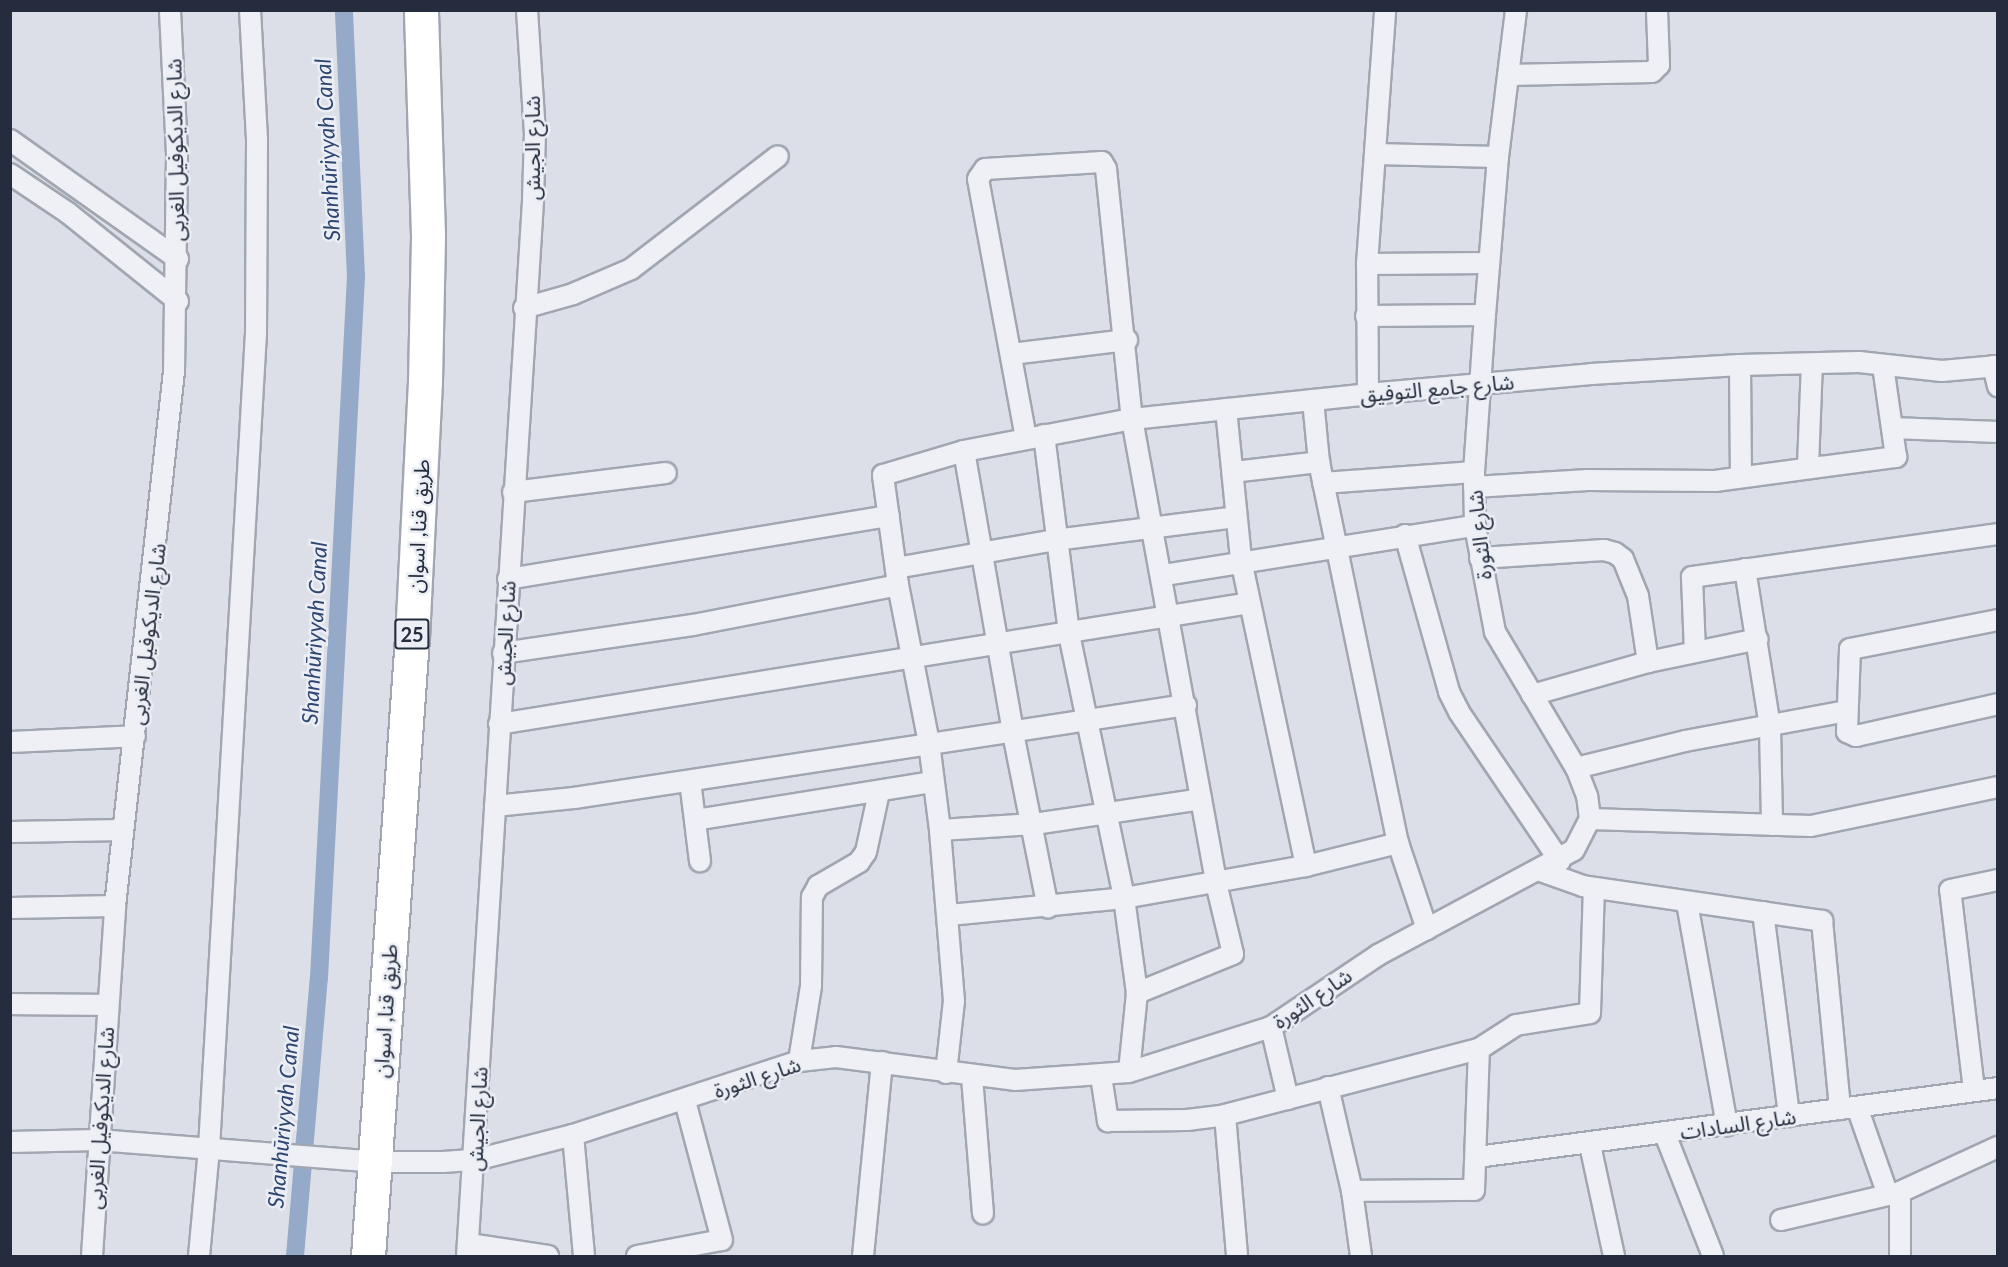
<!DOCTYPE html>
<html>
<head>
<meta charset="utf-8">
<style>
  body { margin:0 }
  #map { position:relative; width:2008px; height:1267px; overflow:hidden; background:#dcdfe7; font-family:Lato,"Noto Sans Arabic",sans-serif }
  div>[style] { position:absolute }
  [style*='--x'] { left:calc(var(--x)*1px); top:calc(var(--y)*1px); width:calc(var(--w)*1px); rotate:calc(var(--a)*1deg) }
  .canal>* { height:18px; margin:-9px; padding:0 9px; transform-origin:9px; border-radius:9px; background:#95a9c8 }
  .roads { filter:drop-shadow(2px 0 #a1a6b1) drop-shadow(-2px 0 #a1a6b1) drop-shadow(0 2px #a1a6b1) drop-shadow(0 -2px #a1a6b1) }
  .minor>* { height:20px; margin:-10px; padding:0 10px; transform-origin:10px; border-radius:10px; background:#eff0f5 }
  .trunk>* { height:33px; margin:-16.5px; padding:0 16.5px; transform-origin:16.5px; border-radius:16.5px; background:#fff }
  span { translate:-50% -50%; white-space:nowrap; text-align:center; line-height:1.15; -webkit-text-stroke:5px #ebeef4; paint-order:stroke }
  .shield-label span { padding:2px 4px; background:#ebeef4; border:2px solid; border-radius:4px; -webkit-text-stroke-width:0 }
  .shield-label { font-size:20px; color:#252c3d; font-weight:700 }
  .street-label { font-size:21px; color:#252c3d }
  .water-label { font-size:22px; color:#2f4672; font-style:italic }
  .frame { position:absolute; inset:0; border:12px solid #252c3d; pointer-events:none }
</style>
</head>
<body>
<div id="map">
  <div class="canal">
    <i style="--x:295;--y:1256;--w:279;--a:-85.1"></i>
    <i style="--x:319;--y:978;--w:702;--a:-86.98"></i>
    <i style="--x:356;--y:277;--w:267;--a:-92.6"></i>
  </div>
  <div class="roads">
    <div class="minor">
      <i style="--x:1508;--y:75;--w:144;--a:-1.2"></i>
      <i style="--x:1652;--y:72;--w:10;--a:-45"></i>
      <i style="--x:1659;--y:65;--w:55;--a:-92.1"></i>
      <i style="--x:10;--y:140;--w:206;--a:35.3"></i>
      <i style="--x:1375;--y:154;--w:123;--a:1.4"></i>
      <i style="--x:10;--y:174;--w:70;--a:33.9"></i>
      <i style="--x:68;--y:213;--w:141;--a:38.7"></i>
      <i style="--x:1367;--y:264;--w:122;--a:-0.5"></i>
      <i style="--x:524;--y:308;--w:51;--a:-15.9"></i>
      <i style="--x:573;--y:294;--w:63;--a:-23.3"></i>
      <i style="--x:631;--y:269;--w:185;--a:-37.5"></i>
      <i style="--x:1366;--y:316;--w:119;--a:-0.5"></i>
      <i style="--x:1011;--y:354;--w:117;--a:-6.9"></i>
      <i style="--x:1740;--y:365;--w:112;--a:89.5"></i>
      <i style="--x:1993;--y:366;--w:21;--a:76"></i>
      <i style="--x:1368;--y:394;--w:130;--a:-90.4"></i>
      <i style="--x:1367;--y:264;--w:255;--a:-85.9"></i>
      <i style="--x:1313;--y:400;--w:62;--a:84.5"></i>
      <i style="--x:1226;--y:409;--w:152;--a:84.3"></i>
      <i style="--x:1241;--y:560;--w:313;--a:78"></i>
      <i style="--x:1892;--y:428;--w:106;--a:2.2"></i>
      <i style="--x:1044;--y:435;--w:201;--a:82.8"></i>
      <i style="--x:1069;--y:634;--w:270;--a:78.2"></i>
      <i style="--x:1124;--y:898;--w:96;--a:82.2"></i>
      <i style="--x:1137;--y:993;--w:79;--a:95.8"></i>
      <i style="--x:1026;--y:438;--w:263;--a:-100.5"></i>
      <i style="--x:978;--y:179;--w:12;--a:-55"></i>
      <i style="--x:985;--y:169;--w:117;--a:-3.4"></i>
      <i style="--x:1102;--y:162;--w:8;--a:60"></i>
      <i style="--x:1106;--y:169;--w:251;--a:84.1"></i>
      <i style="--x:1132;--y:419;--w:472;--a:79.7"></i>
      <i style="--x:1216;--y:883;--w:73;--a:76.5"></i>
      <i style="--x:1233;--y:954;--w:104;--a:157.9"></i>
      <i style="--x:964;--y:451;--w:286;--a:80.1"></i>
      <i style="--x:1013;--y:733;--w:178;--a:78.7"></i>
      <i style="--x:1808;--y:466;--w:102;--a:-87.8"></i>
      <i style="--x:1233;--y:472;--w:87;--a:-6.6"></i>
      <i style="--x:1319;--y:462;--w:389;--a:78.3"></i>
      <i style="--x:1398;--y:843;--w:91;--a:71.4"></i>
      <i style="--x:1323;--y:483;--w:151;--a:-4.2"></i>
      <i style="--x:1474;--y:487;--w:114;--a:-3.5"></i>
      <i style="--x:1588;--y:480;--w:127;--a:0.5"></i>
      <i style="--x:1715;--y:481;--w:183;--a:-7.6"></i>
      <i style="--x:1896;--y:457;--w:92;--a:-98.1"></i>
      <i style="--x:513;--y:492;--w:154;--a:-7.1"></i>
      <i style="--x:1405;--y:535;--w:163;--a:74.3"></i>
      <i style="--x:1449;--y:692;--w:22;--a:63"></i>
      <i style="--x:1459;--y:712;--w:180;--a:55.9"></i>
      <i style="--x:1480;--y:558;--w:124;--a:-3.7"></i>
      <i style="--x:1604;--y:550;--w:11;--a:15"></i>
      <i style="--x:1615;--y:553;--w:10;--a:37"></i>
      <i style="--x:1623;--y:559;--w:40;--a:68"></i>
      <i style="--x:1638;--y:596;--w:67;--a:81.4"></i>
      <i style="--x:896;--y:568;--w:161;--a:-10"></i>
      <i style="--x:1055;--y:540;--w:182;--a:-7.2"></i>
      <i style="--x:1745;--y:569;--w:160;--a:81"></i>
      <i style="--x:1770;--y:727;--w:98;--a:88.8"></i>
      <i style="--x:1164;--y:575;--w:315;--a:-9"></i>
      <i style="--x:508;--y:579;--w:386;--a:-9.4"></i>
      <i style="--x:1998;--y:620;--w:151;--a:168.9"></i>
      <i style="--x:1850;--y:649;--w:83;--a:92.1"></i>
      <i style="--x:1847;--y:732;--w:10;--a:24"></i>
      <i style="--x:1856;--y:736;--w:146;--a:-12.7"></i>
      <i style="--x:1695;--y:652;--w:75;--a:-92.3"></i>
      <i style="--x:1692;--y:577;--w:309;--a:-8"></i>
      <i style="--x:503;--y:653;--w:192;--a:-8.4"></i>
      <i style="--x:693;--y:625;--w:209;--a:-11"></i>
      <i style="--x:1532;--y:695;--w:121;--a:-15.9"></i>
      <i style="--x:1648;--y:662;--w:112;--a:-11.8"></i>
      <i style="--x:499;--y:724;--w:760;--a:-9.16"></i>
      <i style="--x:10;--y:742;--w:125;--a:-2.7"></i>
      <i style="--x:1576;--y:768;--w:112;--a:-13.9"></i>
      <i style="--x:1685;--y:741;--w:165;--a:-10.5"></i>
      <i style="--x:690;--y:781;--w:81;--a:82.9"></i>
      <i style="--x:495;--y:806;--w:79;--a:-5.8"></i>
      <i style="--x:574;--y:798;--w:619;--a:-8.64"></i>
      <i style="--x:1590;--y:819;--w:221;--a:1.8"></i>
      <i style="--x:1811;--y:826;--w:191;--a:-11.8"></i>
      <i style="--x:695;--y:820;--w:241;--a:-9.1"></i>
      <i style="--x:940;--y:830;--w:94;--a:-3.7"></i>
      <i style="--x:1034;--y:824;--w:169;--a:-8.5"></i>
      <i style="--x:10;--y:832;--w:113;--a:-1"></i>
      <i style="--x:1541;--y:871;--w:45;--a:19.7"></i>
      <i style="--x:1583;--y:886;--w:242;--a:8.3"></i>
      <i style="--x:1822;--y:921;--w:189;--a:84.5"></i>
      <i style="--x:1687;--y:903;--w:226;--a:79.8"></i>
      <i style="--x:10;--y:908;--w:105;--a:-1.1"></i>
      <i style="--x:1763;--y:912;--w:206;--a:82.7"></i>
      <i style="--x:949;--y:915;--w:176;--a:-5.5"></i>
      <i style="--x:1124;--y:898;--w:185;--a:-10"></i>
      <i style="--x:1306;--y:866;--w:95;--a:-14"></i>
      <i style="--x:10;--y:1004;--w:97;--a:0.6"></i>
      <i style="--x:1271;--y:1027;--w:74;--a:76.7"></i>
      <i style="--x:799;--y:1061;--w:76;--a:-80.9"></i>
      <i style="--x:811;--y:986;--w:89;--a:-89.4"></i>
      <i style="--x:812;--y:897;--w:13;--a:-61"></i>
      <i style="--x:818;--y:886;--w:48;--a:-30.3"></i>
      <i style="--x:859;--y:862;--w:12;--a:-55"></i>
      <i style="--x:866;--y:852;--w:61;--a:-77.8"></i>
      <i style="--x:946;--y:1073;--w:72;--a:-83.7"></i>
      <i style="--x:954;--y:1001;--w:172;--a:-94.7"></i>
      <i style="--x:940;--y:830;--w:88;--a:-97.2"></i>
      <i style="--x:929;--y:743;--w:161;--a:-101.1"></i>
      <i style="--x:898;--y:585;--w:111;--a:-97.8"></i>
      <i style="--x:883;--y:475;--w:84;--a:-16.5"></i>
      <i style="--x:964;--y:451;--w:171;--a:-10.8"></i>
      <i style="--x:1132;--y:419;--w:237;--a:-6"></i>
      <i style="--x:1368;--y:394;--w:224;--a:-5.1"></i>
      <i style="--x:1591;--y:374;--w:149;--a:-3.5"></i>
      <i style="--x:1740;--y:365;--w:119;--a:-1.4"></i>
      <i style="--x:1859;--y:362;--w:83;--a:6.2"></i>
      <i style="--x:1942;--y:371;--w:56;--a:-5.1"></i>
      <i style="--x:1101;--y:1076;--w:46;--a:81.2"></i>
      <i style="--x:1108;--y:1121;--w:79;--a:-0.7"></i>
      <i style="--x:1187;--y:1120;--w:38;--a:-7"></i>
      <i style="--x:1225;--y:1115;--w:262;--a:-14.6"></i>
      <i style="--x:1479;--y:1049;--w:44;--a:-33"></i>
      <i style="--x:1516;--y:1025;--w:75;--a:-9.2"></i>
      <i style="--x:1590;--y:1013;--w:125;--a:-88.2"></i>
      <i style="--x:972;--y:1077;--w:137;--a:85.4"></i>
      <i style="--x:1328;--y:1087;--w:107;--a:77"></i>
      <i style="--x:1352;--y:1191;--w:66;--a:82.1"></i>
      <i style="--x:1974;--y:1090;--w:201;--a:-96.8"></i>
      <i style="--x:1950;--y:890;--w:49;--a:-11.8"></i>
      <i style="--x:1857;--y:1107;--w:93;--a:70.6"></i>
      <i style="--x:1225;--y:1115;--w:142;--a:85.1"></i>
      <i style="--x:1665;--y:1134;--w:131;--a:68.5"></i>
      <i style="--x:573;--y:1135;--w:121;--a:84.8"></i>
      <i style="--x:10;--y:1142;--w:88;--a:-1.3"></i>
      <i style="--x:98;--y:1140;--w:278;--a:4.5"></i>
      <i style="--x:375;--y:1162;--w:68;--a:0"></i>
      <i style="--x:443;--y:1162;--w:32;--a:-4"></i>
      <i style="--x:475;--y:1160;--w:101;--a:-14.3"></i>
      <i style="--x:573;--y:1135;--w:238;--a:-18.1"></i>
      <i style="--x:799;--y:1061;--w:37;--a:-6"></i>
      <i style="--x:836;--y:1057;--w:180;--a:7.3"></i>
      <i style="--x:1015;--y:1080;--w:114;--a:-4"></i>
      <i style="--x:1129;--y:1072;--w:149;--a:-17.6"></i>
      <i style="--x:1271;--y:1027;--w:129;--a:-33.9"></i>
      <i style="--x:1378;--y:955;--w:222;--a:-28.2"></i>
      <i style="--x:1574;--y:850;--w:35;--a:-63"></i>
      <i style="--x:1590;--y:819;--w:23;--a:-97"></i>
      <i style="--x:1587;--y:796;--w:30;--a:-111"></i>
      <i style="--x:1576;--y:768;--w:158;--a:-120.8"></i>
      <i style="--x:1495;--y:632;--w:108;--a:-100.7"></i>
      <i style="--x:1475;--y:526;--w:54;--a:-91.1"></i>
      <i style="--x:1474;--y:472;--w:157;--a:-86"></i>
      <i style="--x:1485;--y:315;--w:159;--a:-85.3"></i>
      <i style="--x:1498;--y:157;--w:148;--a:-83"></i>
      <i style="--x:1590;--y:1145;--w:114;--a:77.8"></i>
      <i style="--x:1477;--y:1157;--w:526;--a:-7.54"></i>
      <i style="--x:1352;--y:1191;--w:122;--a:-0.5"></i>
      <i style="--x:1474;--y:1190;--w:141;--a:-88"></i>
      <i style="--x:1900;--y:1192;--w:64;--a:90"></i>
      <i style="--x:1781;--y:1220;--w:122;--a:-13.2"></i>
      <i style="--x:1900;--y:1192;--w:108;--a:-24.7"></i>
      <i style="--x:469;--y:1244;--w:80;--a:8.6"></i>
      <i style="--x:92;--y:1256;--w:351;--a:-86.2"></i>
      <i style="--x:115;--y:906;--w:538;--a:-83.71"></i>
      <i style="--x:174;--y:371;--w:217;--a:-89.2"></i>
      <i style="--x:177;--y:154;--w:144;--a:-92.8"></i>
      <i style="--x:199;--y:1256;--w:108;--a:-84.7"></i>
      <i style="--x:209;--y:1148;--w:815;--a:-86.7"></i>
      <i style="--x:256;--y:334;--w:195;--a:-89.7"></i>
      <i style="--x:257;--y:139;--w:129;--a:-93.1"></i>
      <i style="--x:467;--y:1256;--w:1058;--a:-86.42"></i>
      <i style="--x:533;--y:200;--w:66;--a:-88.3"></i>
      <i style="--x:535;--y:134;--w:124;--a:-93.7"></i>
      <i style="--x:637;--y:1256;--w:86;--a:-10.7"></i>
      <i style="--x:722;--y:1240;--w:144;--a:-104.9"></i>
      <i style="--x:863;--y:1256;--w:195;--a:-84.4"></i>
    </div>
    <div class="trunk">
      <i style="--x:368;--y:1256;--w:620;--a:-85.93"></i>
      <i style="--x:412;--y:638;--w:257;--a:-87.1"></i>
      <i style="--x:425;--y:381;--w:146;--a:-88.8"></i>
      <i style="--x:428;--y:235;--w:225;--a:-91.8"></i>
    </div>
  </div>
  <div class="shield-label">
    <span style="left:412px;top:634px">25</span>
  </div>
  <div class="street-label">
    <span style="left:532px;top:148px;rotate:-90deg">شارع الجيش</span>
    <span style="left:175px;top:150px;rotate:-91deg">شارع الديكوفيل الغربى</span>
    <span style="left:1437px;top:388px;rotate:-5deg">شارع جامع التوفيق</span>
    <span style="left:418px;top:526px;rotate:-87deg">طريق قنا, اسوان</span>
    <span style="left:1479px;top:535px;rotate:-96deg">شارع الثورة</span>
    <span style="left:505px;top:633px;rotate:-87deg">شارع الجيش</span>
    <span style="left:147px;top:634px;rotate:-83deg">شارع الديكوفيل الغربى</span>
    <span style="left:1312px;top:998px;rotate:-34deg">شارع الثورة</span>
    <span style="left:385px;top:1011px;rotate:-86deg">طريق قنا, اسوان</span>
    <span style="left:757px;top:1077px;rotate:-18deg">شارع الثورة</span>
    <span style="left:100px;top:1118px;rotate:-86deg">شارع الديكوفيل الغربى</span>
    <span style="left:477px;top:1119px;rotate:-87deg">شارع الجيش</span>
    <span style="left:1738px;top:1124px;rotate:-8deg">شارع السادات</span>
  </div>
  <div class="water-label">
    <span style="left:327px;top:150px;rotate:-93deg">Shanhūriyyah Canal</span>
    <span style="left:314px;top:633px;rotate:-87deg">Shanhūriyyah Canal</span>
    <span style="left:283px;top:1117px;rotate:-85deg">Shanhūriyyah Canal</span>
  </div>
  <div class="frame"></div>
</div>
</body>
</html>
